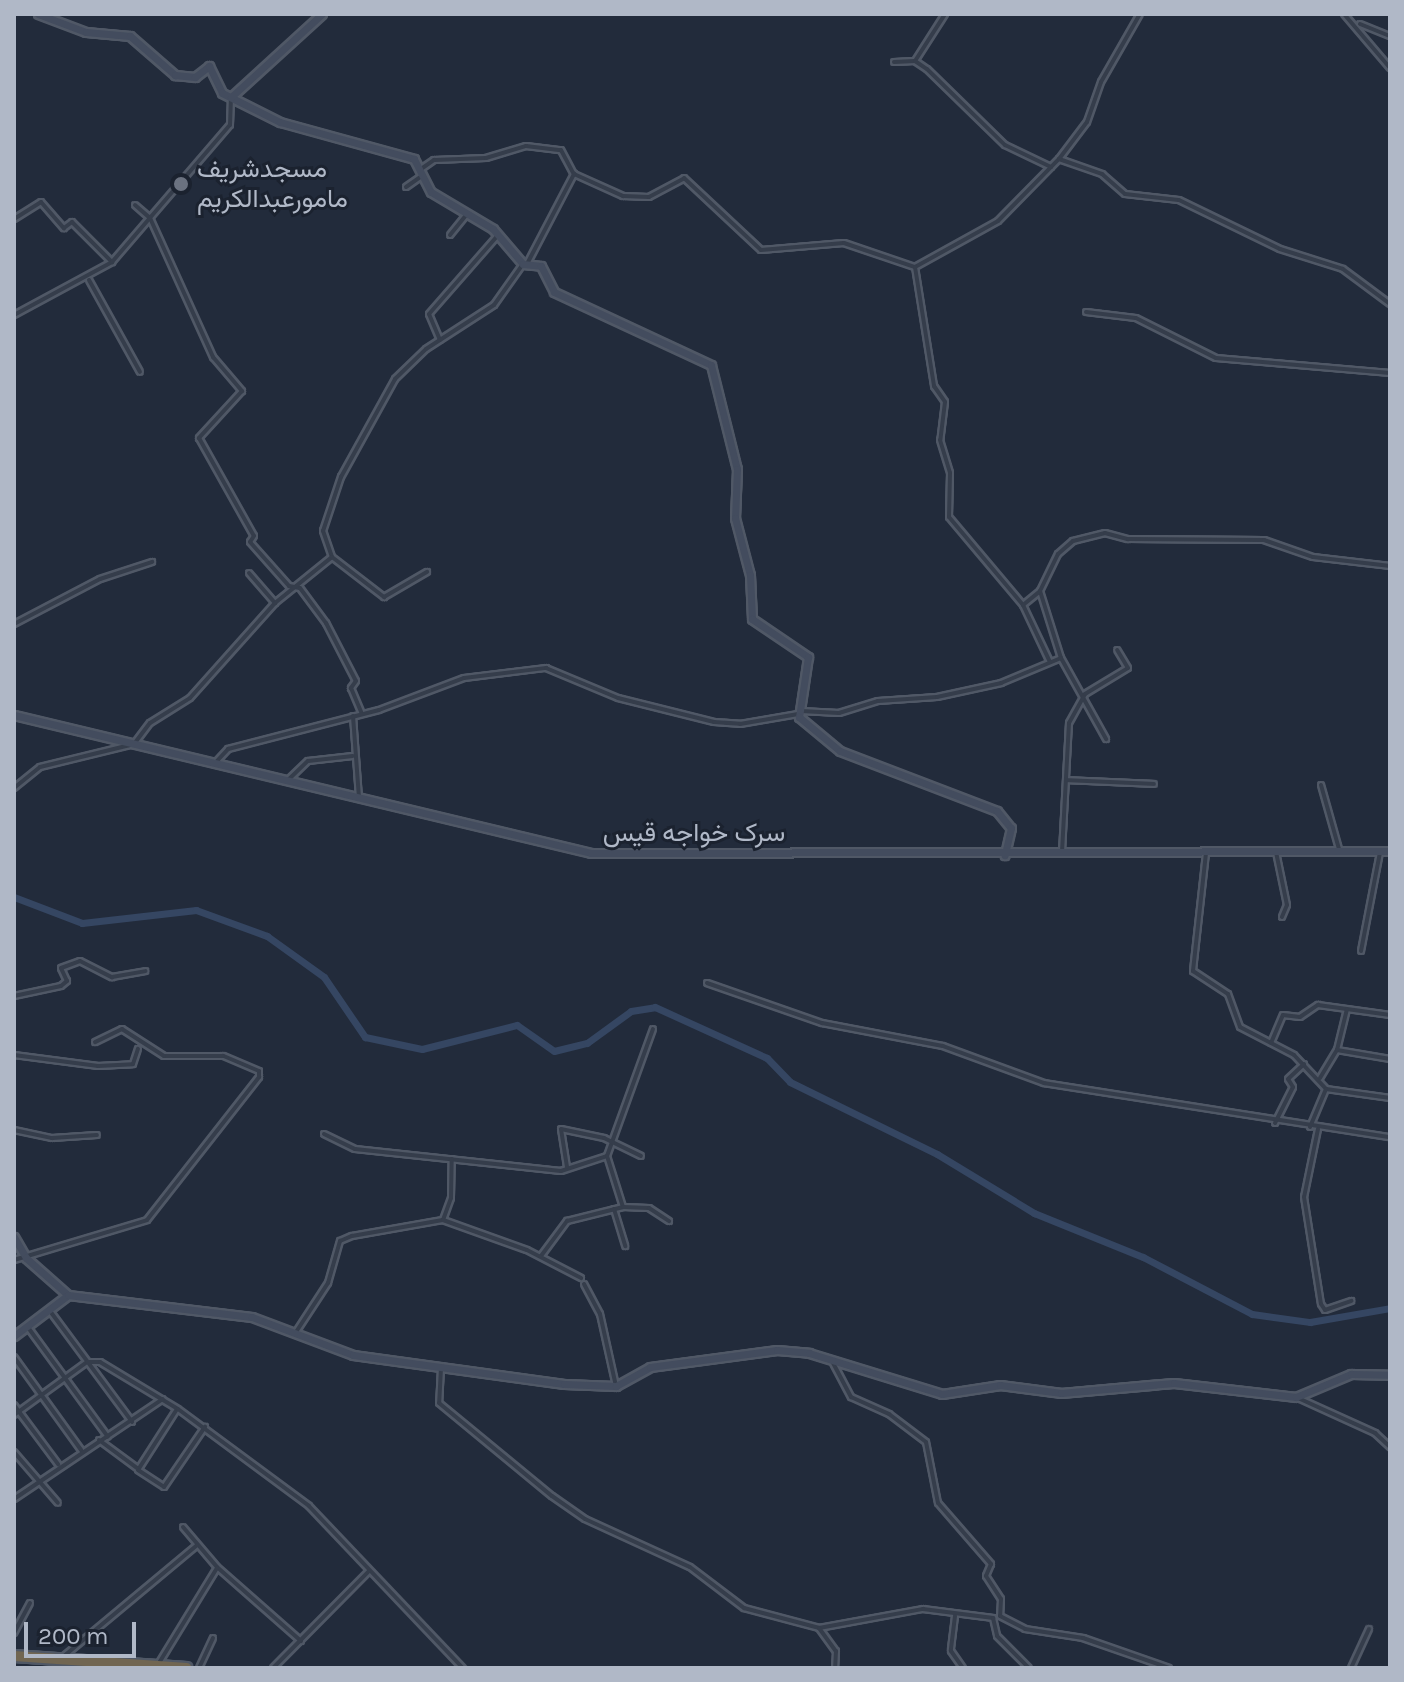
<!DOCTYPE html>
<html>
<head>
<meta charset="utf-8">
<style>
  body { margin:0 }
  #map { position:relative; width:1404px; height:1682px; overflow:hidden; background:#222b3b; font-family:Karla,Vazirmatn,sans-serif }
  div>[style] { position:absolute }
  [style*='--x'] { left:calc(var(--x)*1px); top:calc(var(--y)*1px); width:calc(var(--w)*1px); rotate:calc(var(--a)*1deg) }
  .river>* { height:7px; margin:-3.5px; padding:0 3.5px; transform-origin:3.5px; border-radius:3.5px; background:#354662 }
  .roads { filter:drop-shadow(2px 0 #505866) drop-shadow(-2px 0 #505866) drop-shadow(0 2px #505866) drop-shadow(0 -2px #505866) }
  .street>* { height:4px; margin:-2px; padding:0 2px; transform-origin:2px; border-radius:2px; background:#353d4b }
  .secondary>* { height:7px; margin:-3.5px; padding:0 3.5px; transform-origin:3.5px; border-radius:3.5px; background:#434c5e }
  .highway>* { height:10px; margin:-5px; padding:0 5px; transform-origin:5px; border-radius:5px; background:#716652 }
  .dots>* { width:22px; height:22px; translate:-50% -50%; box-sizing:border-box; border:4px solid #1b222f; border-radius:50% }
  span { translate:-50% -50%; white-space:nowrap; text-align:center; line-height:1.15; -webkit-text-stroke:6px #1b222f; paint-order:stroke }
  .poi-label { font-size:26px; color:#b0b8c7 }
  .left { translate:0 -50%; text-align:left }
  .street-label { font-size:26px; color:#b0b8c7 }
  .frame { position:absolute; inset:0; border:16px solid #b0b8c7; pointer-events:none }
  .scale { position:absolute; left:24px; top:1622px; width:112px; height:36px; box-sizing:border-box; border:4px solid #b0b8c7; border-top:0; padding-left:10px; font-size:24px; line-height:28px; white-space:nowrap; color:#b0b8c7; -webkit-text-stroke:6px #1b222f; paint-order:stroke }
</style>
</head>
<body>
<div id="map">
  <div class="river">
    <i style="--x:14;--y:897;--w:73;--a:20.9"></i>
    <i style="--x:82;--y:923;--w:115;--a:-6.5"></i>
    <i style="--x:196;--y:910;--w:76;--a:20.1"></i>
    <i style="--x:267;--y:936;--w:70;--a:35.7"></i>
    <i style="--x:324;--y:977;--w:73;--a:55.7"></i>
    <i style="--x:365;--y:1037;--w:58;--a:11.9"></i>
    <i style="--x:422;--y:1049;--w:98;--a:-14.2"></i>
    <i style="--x:517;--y:1025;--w:45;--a:35.1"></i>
    <i style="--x:554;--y:1051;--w:34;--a:-14"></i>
    <i style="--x:587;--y:1043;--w:54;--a:-36"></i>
    <i style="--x:631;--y:1011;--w:24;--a:-9"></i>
    <i style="--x:655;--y:1007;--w:123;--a:24.5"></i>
    <i style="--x:767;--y:1058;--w:33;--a:46"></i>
    <i style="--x:790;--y:1082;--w:164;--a:26.1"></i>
    <i style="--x:937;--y:1154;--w:114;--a:31.3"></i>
    <i style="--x:1034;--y:1213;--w:118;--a:22"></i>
    <i style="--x:1143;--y:1257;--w:123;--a:27.6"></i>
    <i style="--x:1252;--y:1314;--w:59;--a:7.9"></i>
    <i style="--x:1310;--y:1322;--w:81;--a:-9.9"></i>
  </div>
  <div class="roads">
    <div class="street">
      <i style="--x:1344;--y:14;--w:71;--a:49.6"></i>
      <i style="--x:1360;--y:24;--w:32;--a:22"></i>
      <i style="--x:915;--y:61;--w:56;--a:-57.4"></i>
      <i style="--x:894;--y:62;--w:21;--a:-3"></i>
      <i style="--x:915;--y:61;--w:14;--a:34"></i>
      <i style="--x:927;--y:69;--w:109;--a:44.3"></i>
      <i style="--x:1005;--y:145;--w:51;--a:25.6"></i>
      <i style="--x:1059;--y:159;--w:46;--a:19.2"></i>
      <i style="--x:1102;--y:174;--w:30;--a:41"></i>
      <i style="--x:1125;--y:194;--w:54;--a:6.3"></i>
      <i style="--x:1179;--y:200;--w:112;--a:25.9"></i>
      <i style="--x:1280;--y:249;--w:66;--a:17.6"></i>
      <i style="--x:1343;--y:269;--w:59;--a:36.7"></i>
      <i style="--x:421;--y:169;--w:16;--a:-35"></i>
      <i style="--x:434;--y:160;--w:52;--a:-2.2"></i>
      <i style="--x:486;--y:158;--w:42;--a:-16.7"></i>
      <i style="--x:526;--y:146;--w:35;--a:7"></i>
      <i style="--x:561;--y:150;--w:27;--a:62"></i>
      <i style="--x:574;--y:174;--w:54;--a:24.2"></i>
      <i style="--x:623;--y:196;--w:26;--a:2"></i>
      <i style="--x:649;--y:197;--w:40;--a:-28"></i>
      <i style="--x:684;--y:178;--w:105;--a:43.1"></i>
      <i style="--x:761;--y:250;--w:83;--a:-4.8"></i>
      <i style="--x:844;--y:243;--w:75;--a:18.7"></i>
      <i style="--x:915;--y:267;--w:95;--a:-29"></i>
      <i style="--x:998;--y:221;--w:87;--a:-45.5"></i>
      <i style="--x:1059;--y:159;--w:46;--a:-52.9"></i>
      <i style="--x:1087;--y:122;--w:42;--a:-70.7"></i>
      <i style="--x:1101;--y:82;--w:78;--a:-60.2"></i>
      <i style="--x:406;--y:187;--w:19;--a:-35"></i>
      <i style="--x:135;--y:205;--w:20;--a:41"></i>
      <i style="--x:150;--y:218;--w:153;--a:65.6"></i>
      <i style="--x:213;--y:357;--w:45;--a:49.5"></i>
      <i style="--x:242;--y:391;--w:64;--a:132.5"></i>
      <i style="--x:199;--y:438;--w:112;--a:60.7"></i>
      <i style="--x:254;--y:536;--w:7;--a:124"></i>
      <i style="--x:250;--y:542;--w:59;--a:48.4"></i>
      <i style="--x:289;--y:586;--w:11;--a:10"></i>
      <i style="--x:300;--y:588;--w:44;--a:53.4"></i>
      <i style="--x:326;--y:623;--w:65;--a:62.7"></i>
      <i style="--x:356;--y:681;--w:9;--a:126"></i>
      <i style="--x:351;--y:688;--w:26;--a:67"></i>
      <i style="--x:14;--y:219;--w:32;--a:-32"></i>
      <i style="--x:41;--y:202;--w:35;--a:49"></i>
      <i style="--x:64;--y:228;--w:10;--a:-37"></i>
      <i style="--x:72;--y:222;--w:57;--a:45"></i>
      <i style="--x:450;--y:235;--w:27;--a:-51"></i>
      <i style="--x:527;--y:264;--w:102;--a:-62.4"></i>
      <i style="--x:915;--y:267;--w:121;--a:80.9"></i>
      <i style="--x:934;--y:386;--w:19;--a:55"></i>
      <i style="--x:945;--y:402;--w:38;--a:97"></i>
      <i style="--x:940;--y:440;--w:34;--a:73"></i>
      <i style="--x:950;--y:473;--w:44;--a:91.3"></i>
      <i style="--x:949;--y:517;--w:115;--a:49.9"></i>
      <i style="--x:1023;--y:605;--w:63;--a:64.7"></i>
      <i style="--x:89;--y:280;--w:105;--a:61"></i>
      <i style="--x:1086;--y:312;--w:50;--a:6.8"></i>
      <i style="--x:1136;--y:318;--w:89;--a:26.6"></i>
      <i style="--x:1216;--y:358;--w:175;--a:4.9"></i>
      <i style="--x:14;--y:315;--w:111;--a:-28.4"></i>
      <i style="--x:112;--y:262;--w:181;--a:-49.3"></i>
      <i style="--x:230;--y:125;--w:26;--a:-88"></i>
      <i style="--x:440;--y:340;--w:28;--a:-113"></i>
      <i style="--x:429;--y:314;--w:106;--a:-48.8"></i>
      <i style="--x:332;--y:557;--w:28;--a:-109"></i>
      <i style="--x:323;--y:531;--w:57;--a:-71.6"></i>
      <i style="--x:341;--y:477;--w:112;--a:-61.1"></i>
      <i style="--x:395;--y:379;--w:43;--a:-44.1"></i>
      <i style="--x:426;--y:349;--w:81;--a:-32.9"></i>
      <i style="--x:494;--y:305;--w:50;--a:-54.7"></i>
      <i style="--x:249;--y:573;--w:40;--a:49"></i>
      <i style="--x:1040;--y:591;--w:70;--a:72.6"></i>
      <i style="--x:1061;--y:658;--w:93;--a:60.9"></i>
      <i style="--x:1023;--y:605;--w:22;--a:-39"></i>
      <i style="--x:1040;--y:591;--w:41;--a:-64.1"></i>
      <i style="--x:1058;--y:554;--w:20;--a:-41"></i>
      <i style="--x:1073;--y:541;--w:33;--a:-14"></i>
      <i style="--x:1105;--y:533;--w:24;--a:15"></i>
      <i style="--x:1128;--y:539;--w:136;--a:0.4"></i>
      <i style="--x:1264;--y:540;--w:52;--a:19.1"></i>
      <i style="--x:1313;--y:557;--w:78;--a:6.7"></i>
      <i style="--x:14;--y:624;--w:97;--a:-27.6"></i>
      <i style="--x:100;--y:579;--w:55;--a:-18.1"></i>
      <i style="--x:801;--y:711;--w:38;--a:3"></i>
      <i style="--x:839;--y:713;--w:41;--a:-17.1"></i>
      <i style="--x:878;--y:701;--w:59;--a:-3.9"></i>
      <i style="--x:937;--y:697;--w:66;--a:-12.3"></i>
      <i style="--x:1001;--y:683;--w:65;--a:-22.6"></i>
      <i style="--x:353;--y:716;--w:81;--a:85.8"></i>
      <i style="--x:216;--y:762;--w:18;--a:-47"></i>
      <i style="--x:228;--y:749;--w:156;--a:-14.5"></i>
      <i style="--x:379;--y:710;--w:91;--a:-20.6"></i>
      <i style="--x:464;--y:678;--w:83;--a:-7"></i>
      <i style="--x:546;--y:668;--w:78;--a:22.6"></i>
      <i style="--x:618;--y:698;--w:99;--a:14"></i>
      <i style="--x:714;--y:722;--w:26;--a:4"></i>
      <i style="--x:740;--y:724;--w:59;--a:-9.8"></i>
      <i style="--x:1066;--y:780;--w:88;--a:2.6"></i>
      <i style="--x:287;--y:781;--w:29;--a:-44"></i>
      <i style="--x:308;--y:761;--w:45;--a:-6.3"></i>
      <i style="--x:1321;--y:785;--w:66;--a:74.3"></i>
      <i style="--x:14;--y:788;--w:33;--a:-39"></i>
      <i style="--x:40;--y:767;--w:97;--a:-13.7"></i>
      <i style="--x:134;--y:744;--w:26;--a:-53"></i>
      <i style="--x:150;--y:723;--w:47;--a:-32"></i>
      <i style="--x:190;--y:698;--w:127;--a:-48.2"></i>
      <i style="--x:275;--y:603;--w:73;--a:-38.9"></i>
      <i style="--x:332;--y:557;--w:66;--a:37.6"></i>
      <i style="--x:384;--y:597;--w:50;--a:-30.2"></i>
      <i style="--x:1062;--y:852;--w:129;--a:-86.9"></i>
      <i style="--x:1069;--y:723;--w:33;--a:-61"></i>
      <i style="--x:1085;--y:694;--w:50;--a:-31.2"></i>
      <i style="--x:1128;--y:668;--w:21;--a:-121"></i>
      <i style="--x:1276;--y:852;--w:54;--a:78.3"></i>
      <i style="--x:1287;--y:905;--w:13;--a:113"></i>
      <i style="--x:1206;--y:853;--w:119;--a:96.3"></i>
      <i style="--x:1193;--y:971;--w:42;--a:33.3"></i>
      <i style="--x:1228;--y:994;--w:35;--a:70"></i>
      <i style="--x:1240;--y:1027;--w:61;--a:27.4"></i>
      <i style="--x:1294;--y:1055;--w:47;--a:46.7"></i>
      <i style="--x:1326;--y:1089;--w:65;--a:8"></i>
      <i style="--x:1361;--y:951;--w:101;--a:-79.1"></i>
      <i style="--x:707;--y:983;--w:122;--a:19.2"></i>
      <i style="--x:822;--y:1023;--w:123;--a:10.8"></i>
      <i style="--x:943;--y:1046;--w:108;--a:20.1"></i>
      <i style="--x:1044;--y:1083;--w:350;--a:8.9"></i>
      <i style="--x:14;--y:996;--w:48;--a:-12"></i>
      <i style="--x:61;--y:986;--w:8;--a:-40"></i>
      <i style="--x:67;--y:981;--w:14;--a:-115"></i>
      <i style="--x:61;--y:968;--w:20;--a:-20"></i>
      <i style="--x:80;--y:961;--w:36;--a:27"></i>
      <i style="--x:112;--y:977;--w:34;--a:-10"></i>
      <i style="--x:1271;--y:1043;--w:30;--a:-67"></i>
      <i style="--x:1283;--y:1015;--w:17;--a:7"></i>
      <i style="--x:1300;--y:1017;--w:22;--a:-34"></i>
      <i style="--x:1318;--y:1005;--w:73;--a:7.9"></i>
      <i style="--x:1337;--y:1050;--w:54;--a:9.6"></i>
      <i style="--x:14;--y:1055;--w:85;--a:7.5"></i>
      <i style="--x:98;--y:1066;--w:35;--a:-3"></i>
      <i style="--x:133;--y:1064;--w:16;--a:-72"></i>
      <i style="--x:1320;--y:1078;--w:33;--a:-59"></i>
      <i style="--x:1337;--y:1050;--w:42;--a:-76.3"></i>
      <i style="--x:1275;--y:1123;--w:40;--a:-63.4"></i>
      <i style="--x:1293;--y:1087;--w:9;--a:-122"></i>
      <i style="--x:1288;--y:1079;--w:22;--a:-43"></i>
      <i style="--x:1310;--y:1127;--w:41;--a:-67.2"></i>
      <i style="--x:1318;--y:1129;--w:69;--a:101.6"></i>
      <i style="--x:1304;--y:1197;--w:108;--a:81"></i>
      <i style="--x:1321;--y:1304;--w:7;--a:56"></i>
      <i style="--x:1325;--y:1310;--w:28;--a:-19"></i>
      <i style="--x:14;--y:1130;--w:39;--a:12"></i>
      <i style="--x:52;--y:1138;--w:45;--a:-3.8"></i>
      <i style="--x:324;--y:1134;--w:34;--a:26"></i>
      <i style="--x:355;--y:1149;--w:207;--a:6.1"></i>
      <i style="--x:561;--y:1171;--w:48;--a:-18.1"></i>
      <i style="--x:607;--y:1156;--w:135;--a:-70.1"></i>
      <i style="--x:607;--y:1156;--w:53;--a:72.6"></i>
      <i style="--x:567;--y:1167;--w:38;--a:-99"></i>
      <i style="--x:561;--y:1129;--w:44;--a:11.8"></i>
      <i style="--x:604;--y:1138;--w:41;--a:25.9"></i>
      <i style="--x:614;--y:1209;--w:39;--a:73"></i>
      <i style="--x:443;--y:1220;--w:23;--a:-70"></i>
      <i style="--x:451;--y:1198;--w:39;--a:-89"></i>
      <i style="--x:541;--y:1256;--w:44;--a:-53.4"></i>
      <i style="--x:567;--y:1221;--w:58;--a:-14"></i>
      <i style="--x:623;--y:1207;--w:26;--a:2"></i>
      <i style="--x:649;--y:1208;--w:24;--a:33"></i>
      <i style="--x:14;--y:1260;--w:139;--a:-16.7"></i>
      <i style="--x:147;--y:1220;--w:182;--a:-51.9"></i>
      <i style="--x:259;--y:1077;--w:6;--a:-90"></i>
      <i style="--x:259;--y:1071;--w:39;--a:-157"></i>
      <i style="--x:223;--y:1056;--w:59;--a:180"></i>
      <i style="--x:164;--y:1056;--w:50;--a:-147.3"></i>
      <i style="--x:122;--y:1029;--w:30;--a:154"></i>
      <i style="--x:584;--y:1284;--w:34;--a:62"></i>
      <i style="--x:600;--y:1314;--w:74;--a:77.5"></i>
      <i style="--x:50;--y:1311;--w:138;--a:53.5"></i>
      <i style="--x:27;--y:1326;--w:137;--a:53.9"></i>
      <i style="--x:296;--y:1332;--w:59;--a:-56.9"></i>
      <i style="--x:328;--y:1283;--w:44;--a:-74.1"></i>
      <i style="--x:340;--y:1241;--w:13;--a:-23"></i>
      <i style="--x:352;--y:1236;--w:92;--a:-10"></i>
      <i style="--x:443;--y:1220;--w:89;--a:19.7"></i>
      <i style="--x:527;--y:1250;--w:61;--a:27.4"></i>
      <i style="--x:14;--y:1357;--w:115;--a:54.2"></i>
      <i style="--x:832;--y:1361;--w:41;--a:62.2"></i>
      <i style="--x:851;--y:1397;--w:42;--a:24.1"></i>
      <i style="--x:889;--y:1414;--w:46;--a:37.1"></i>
      <i style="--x:926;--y:1442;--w:62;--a:78.9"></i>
      <i style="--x:938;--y:1503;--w:81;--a:49"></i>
      <i style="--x:991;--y:1564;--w:13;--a:113"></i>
      <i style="--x:986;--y:1576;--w:27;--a:57"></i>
      <i style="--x:1001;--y:1599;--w:17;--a:93"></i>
      <i style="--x:441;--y:1368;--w:35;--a:93"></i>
      <i style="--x:439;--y:1403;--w:146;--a:39.5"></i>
      <i style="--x:552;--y:1496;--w:40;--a:34.9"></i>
      <i style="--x:585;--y:1519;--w:115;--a:24.6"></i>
      <i style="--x:690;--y:1567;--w:68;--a:37.2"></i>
      <i style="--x:744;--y:1608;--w:78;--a:14.9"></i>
      <i style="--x:819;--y:1628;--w:106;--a:-10.4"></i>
      <i style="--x:923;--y:1609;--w:71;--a:7.3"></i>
      <i style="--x:993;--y:1618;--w:18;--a:77"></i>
      <i style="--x:997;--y:1636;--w:45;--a:45"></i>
      <i style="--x:1298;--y:1398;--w:85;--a:24.4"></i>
      <i style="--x:1375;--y:1433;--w:21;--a:43"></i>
      <i style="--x:14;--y:1405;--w:74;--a:53.3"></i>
      <i style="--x:177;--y:1409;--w:72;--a:122.6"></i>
      <i style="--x:138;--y:1470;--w:31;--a:33"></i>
      <i style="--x:164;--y:1487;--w:73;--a:-55.7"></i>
      <i style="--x:14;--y:1415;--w:90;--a:-36"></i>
      <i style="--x:87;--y:1362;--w:13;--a:0"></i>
      <i style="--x:100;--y:1362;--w:91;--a:31.1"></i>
      <i style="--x:178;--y:1409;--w:163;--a:36.5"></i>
      <i style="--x:309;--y:1506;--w:224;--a:46.5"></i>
      <i style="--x:99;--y:1440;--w:47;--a:36.4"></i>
      <i style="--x:14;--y:1452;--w:67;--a:49.2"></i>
      <i style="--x:14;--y:1499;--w:179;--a:-33.9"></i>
      <i style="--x:183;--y:1527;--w:52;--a:49.6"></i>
      <i style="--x:217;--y:1567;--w:112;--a:41.4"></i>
      <i style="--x:955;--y:1616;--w:35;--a:97"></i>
      <i style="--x:951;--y:1651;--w:21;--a:55"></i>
      <i style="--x:1000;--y:1616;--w:28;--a:27"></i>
      <i style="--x:1025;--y:1629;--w:59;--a:8.8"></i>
      <i style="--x:1083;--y:1638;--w:91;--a:19.2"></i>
      <i style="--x:819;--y:1628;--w:29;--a:54"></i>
      <i style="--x:836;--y:1651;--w:17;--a:93"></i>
      <i style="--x:14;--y:1633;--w:34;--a:-62"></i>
      <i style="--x:64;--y:1656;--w:173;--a:-39.8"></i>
      <i style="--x:159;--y:1663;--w:111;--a:-58.6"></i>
      <i style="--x:199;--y:1668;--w:33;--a:-65"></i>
      <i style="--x:273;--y:1668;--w:136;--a:-45.3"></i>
      <i style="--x:1351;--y:1668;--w:43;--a:-65.2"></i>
    </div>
    <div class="secondary">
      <i style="--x:38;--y:14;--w:51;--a:20.6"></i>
      <i style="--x:86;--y:32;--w:44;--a:5.2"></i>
      <i style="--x:130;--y:36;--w:60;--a:40.9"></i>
      <i style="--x:175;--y:75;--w:20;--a:6"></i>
      <i style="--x:195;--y:77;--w:18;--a:-38"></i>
      <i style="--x:209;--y:66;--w:30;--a:64"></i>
      <i style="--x:222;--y:93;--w:65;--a:26.6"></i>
      <i style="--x:280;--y:122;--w:139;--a:15.4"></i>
      <i style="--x:414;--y:159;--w:37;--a:63"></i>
      <i style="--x:431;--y:192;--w:72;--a:30.8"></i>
      <i style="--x:493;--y:229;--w:46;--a:49.4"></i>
      <i style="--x:523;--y:264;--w:18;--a:6"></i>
      <i style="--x:541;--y:266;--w:29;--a:63"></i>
      <i style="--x:554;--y:292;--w:173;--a:24.9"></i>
      <i style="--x:711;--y:365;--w:107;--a:76"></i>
      <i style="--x:737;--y:469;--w:49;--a:92.3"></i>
      <i style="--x:735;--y:518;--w:59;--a:75.3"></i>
      <i style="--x:750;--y:575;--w:44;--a:87.4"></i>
      <i style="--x:752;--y:619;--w:68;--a:34.2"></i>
      <i style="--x:808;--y:657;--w:61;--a:98.5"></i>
      <i style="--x:799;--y:717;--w:53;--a:39.7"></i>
      <i style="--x:840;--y:751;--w:168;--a:20.9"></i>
      <i style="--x:997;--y:811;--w:22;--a:51"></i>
      <i style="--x:1011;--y:828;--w:28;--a:103"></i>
      <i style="--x:231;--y:97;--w:123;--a:-42.4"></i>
      <i style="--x:14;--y:715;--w:593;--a:13.45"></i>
      <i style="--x:591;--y:853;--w:799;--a:-0.14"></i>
      <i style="--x:14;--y:1237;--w:24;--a:60"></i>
      <i style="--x:26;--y:1258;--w:56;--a:41.4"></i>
      <i style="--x:14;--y:1336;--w:68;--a:-37.2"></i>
      <i style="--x:68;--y:1295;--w:185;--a:6.8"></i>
      <i style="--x:252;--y:1317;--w:108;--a:20.6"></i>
      <i style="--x:353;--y:1355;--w:213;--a:7.8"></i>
      <i style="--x:564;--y:1384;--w:52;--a:2.2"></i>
      <i style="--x:616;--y:1386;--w:39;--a:-29"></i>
      <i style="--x:650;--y:1367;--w:128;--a:-7.6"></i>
      <i style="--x:777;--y:1350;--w:32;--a:5"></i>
      <i style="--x:809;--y:1353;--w:139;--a:17.1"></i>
      <i style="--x:942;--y:1394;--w:59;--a:-8.8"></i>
      <i style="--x:1000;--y:1385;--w:62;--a:7.5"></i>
      <i style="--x:1061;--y:1393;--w:113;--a:-5.1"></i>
      <i style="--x:1174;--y:1383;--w:123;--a:6.5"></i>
      <i style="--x:1296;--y:1397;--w:60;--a:-22.7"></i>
      <i style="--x:1351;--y:1374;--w:39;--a:1"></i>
    </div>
    <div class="highway">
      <i style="--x:14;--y:1656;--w:173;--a:4"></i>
    </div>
  </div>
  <div class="dots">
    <i style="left:181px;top:184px;background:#6b7280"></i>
  </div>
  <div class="poi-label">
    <span class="left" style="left:197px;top:184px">مسجدشریف<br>مامورعبدالکریم</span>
  </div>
  <div class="street-label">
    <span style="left:694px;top:833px">سرک خواجه قیس</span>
  </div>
  <div class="frame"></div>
  <div class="scale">200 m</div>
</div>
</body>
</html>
